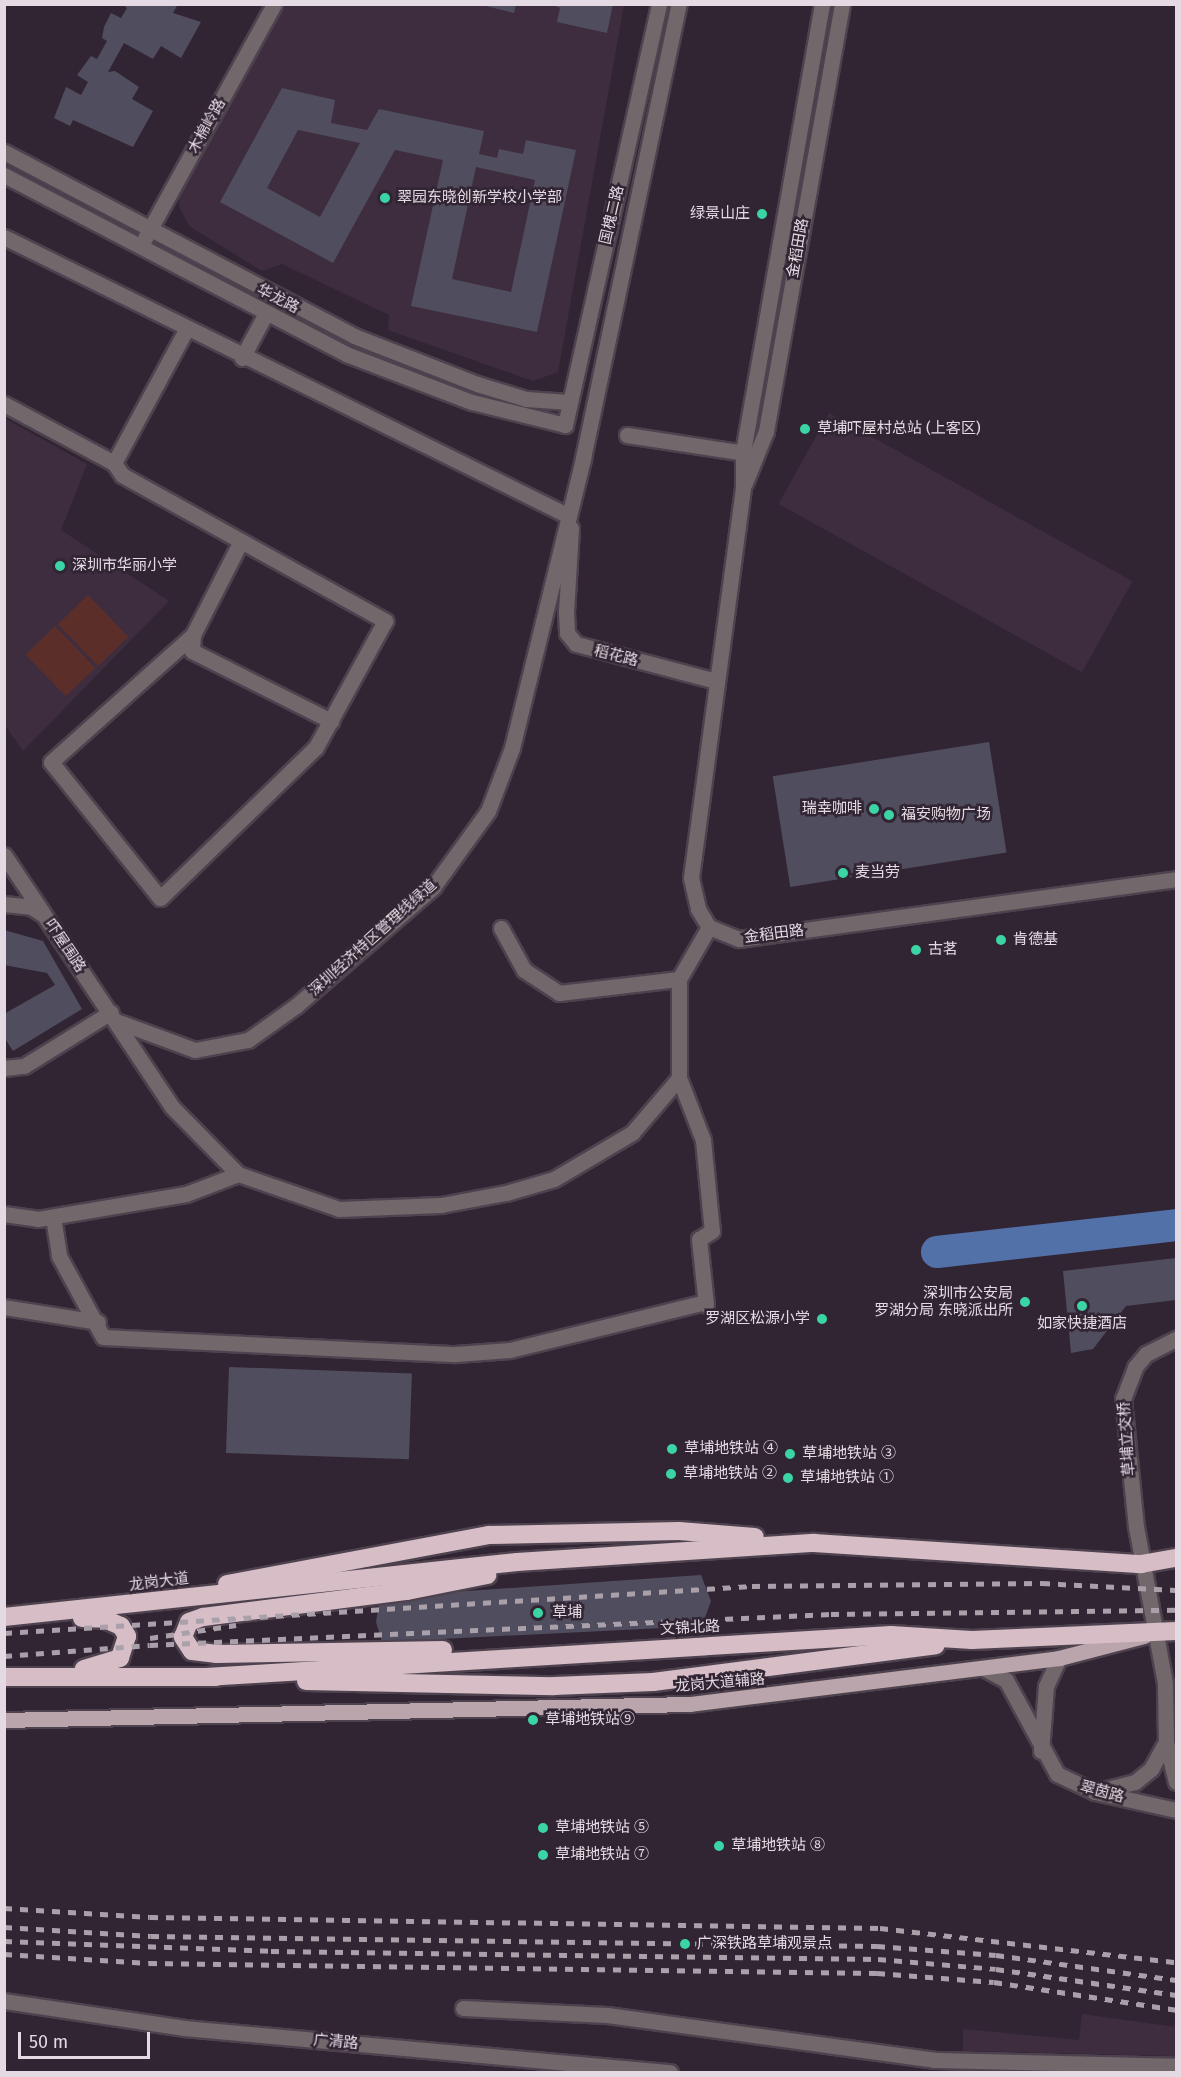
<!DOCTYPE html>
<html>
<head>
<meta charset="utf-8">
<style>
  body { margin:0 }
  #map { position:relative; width:1181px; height:2077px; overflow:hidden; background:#322533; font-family:"Fira Sans","Noto Sans SC",sans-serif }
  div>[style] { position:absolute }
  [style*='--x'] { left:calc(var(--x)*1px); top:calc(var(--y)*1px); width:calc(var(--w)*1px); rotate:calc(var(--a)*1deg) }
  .built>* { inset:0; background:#3e2d3f; transform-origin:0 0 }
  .green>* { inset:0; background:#5c2e29; transform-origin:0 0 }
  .river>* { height:32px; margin:-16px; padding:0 16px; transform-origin:16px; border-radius:16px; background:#5271a9 }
  .building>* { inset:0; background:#504d5f; transform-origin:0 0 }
  .roads { filter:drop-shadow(2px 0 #4e424f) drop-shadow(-2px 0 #4e424f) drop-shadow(0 2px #4e424f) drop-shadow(0 -2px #4e424f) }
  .minor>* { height:15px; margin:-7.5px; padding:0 7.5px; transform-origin:7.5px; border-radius:7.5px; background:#72686b }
  .major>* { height:15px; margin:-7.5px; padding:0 7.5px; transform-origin:7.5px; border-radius:7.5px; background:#baa5ac }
  .highway>* { height:18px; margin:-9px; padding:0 9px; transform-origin:9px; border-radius:9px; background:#d6bdc6 }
  .rail>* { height:4.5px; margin-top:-2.25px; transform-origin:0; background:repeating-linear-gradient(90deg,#aaa0aa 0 8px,transparent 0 16px) }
  .dots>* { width:16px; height:16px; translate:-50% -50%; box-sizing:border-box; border:3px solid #322533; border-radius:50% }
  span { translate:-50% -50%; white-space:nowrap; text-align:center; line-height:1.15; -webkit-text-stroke:5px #322533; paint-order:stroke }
  .street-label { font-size:15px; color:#e3dae3 }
  .poi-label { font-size:15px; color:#e3dae3 }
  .left { translate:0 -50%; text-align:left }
  .right { translate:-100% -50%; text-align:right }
  .frame { position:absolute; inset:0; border:6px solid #e3dae3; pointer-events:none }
  .scale { position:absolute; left:18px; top:2032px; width:132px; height:27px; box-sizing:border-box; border:3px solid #e3dae3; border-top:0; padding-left:8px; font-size:18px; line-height:21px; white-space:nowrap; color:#e3dae3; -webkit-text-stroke:4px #322533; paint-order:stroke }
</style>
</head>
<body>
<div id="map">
  <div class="built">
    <i style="clip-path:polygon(282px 5px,624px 5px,558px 372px,533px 381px,388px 330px,389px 315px,282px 264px,262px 271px,189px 226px,179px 206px,180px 189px)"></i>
    <i style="left:829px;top:413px;width:347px;height:104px;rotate:29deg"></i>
    <i style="clip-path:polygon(4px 418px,87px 464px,61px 530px,169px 601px,23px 751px,5px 725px)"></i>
    <i style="clip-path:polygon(1082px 2014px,1176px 2027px,1176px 2056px,963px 2051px,963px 2029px,1079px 2040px)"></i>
  </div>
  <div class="green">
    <i style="left:88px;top:595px;width:58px;height:42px;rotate:46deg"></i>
    <i style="left:55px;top:626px;width:58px;height:41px;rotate:46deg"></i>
  </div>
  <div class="river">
    <i style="--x:937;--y:1252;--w:241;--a:-6.4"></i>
  </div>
  <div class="building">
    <i style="clip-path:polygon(122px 4px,178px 4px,173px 13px,201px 22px,181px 58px,161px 46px,153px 59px,124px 43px,108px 72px,115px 71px,139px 87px,132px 99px,153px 111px,133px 147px,73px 120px,70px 126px,54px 118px,66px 87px,81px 95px,88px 82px,77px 75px,91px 56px,97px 59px,107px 41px,102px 38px,104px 27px,111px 13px,121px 18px,127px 8px)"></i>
    <i style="clip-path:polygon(478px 4px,516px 4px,514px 13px)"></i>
    <i style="clip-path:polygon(551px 4px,613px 4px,607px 33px,557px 22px,560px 8px)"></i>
    <i style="clip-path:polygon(evenodd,282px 88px,335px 100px,331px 123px,367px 130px,379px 109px,484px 131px,479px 154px,497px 158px,499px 149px,523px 154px,526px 140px,576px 150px,537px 332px,411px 306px,443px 160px,395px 150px,333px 263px,220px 202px,282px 88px,298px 130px,360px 143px,320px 217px,267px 188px,298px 130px,282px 88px,476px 167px,535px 180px,511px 292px,452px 279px,476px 167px)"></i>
    <i style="left:989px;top:742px;width:112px;height:219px;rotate:81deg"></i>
    <i style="clip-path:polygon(4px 930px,43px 941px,82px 1009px,13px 1051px,4px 1037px,4px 1014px,55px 985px,47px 973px,4px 965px)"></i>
    <i style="clip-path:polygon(1176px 1258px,1176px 1300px,1126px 1306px,1093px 1349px,1071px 1353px,1063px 1271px)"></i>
    <i style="left:229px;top:1367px;width:183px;height:86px;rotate:2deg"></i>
    <i style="clip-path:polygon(701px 1575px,711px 1601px,702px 1626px,382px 1642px,376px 1622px,380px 1597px)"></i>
  </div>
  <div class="roads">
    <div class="minor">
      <i style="--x:822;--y:4;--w:456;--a:100"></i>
      <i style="--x:743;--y:453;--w:35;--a:90"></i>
      <i style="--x:743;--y:488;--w:393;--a:97.6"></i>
      <i style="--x:691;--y:878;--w:32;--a:77"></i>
      <i style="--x:698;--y:909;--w:21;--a:59"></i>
      <i style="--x:709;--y:927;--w:32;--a:22"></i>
      <i style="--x:739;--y:939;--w:441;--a:-7.8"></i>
      <i style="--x:4;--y:152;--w:395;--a:27.7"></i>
      <i style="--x:354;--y:336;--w:132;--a:21.3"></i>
      <i style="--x:477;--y:384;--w:51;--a:17"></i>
      <i style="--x:526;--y:399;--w:43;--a:4"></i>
      <i style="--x:4;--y:175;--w:386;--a:27.6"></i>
      <i style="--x:346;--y:354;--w:135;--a:20.9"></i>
      <i style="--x:472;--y:402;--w:96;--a:13.9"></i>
      <i style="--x:565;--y:425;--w:431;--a:-77.4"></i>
      <i style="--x:4;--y:237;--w:630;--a:26.28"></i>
      <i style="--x:145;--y:238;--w:267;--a:-61.1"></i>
      <i style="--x:187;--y:328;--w:153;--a:118.4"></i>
      <i style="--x:114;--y:463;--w:14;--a:56"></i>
      <i style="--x:122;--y:475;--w:301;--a:29"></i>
      <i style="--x:385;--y:621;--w:144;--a:118.7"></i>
      <i style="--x:316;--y:747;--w:217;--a:135.9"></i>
      <i style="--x:160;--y:898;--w:174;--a:-128.7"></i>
      <i style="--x:51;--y:762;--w:191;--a:-41.8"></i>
      <i style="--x:242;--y:358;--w:49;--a:-61.9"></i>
      <i style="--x:4;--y:404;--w:125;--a:28.2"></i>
      <i style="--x:627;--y:435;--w:125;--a:8.7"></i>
      <i style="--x:745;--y:483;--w:56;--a:-68"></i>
      <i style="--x:766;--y:431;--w:434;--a:-79.9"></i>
      <i style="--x:571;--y:528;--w:84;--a:93.4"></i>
      <i style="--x:566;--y:612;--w:21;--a:87"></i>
      <i style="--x:567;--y:633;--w:14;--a:51"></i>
      <i style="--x:576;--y:644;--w:145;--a:14.8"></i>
      <i style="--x:241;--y:541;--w:106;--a:117.1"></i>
      <i style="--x:193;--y:635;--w:16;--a:94"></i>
      <i style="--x:192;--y:651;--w:156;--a:26.7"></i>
      <i style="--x:4;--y:855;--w:70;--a:56.1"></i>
      <i style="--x:4;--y:904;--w:27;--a:6"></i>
      <i style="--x:31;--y:907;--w:15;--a:32"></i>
      <i style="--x:44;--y:915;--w:231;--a:56.3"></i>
      <i style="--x:172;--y:1107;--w:94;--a:45.4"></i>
      <i style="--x:238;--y:1174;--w:107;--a:19.1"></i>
      <i style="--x:339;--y:1209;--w:102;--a:-2.2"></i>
      <i style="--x:441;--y:1205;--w:66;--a:-10.5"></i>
      <i style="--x:506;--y:1193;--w:50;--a:-16.3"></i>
      <i style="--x:554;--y:1179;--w:91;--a:-30.5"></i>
      <i style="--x:632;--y:1133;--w:72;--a:-49.5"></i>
      <i style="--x:679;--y:1078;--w:99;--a:-90"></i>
      <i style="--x:679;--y:979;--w:60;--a:-60"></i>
      <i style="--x:501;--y:928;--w:48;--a:61.3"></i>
      <i style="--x:524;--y:970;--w:42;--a:33.3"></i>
      <i style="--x:559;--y:993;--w:121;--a:-6.7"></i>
      <i style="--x:116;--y:1021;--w:84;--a:20.2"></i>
      <i style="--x:195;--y:1050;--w:54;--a:-10.7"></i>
      <i style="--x:248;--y:1040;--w:60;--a:-35.5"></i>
      <i style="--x:297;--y:1005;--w:180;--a:-40.9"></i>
      <i style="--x:433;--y:887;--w:94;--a:-54.1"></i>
      <i style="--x:488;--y:811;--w:67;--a:-69.1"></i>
      <i style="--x:512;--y:748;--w:299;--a:-76.2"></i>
      <i style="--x:583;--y:458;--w:464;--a:-78.1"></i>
      <i style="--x:4;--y:1068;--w:20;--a:-6"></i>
      <i style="--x:24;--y:1066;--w:102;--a:-31.8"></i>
      <i style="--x:679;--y:1078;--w:66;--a:68.8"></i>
      <i style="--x:703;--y:1140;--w:91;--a:84.4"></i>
      <i style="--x:712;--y:1231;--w:15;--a:148"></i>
      <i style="--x:699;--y:1239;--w:66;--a:83.9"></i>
      <i style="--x:4;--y:1214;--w:34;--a:8"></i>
      <i style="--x:38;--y:1219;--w:150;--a:-9.6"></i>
      <i style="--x:186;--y:1194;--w:56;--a:-21"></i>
      <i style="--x:53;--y:1217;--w:39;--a:81"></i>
      <i style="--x:59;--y:1256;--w:92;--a:61.5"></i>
      <i style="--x:103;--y:1337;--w:353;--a:2.8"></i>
      <i style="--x:456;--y:1354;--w:54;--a:-4.2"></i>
      <i style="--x:510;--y:1350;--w:201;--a:-13.8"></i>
      <i style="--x:4;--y:1307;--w:95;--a:9.1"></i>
      <i style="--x:985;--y:1669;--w:24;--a:28"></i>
      <i style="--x:1006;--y:1680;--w:107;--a:61.5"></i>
      <i style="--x:1057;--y:1774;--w:42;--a:25.3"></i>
      <i style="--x:1095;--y:1792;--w:83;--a:12.5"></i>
      <i style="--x:1166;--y:1742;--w:41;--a:76"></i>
      <i style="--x:1041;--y:1751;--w:65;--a:-85.6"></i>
      <i style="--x:1046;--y:1686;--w:31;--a:-65"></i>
      <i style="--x:1095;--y:1792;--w:41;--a:-14"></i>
      <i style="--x:1135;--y:1782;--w:21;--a:-39"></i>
      <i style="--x:1151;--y:1769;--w:31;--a:-61"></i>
      <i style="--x:1166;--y:1742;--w:59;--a:-91"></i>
      <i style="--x:1165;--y:1683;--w:159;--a:-100.5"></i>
      <i style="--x:1136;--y:1527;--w:129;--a:-95.8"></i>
      <i style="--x:1123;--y:1399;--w:34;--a:-69"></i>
      <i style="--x:1135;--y:1367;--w:17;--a:-50"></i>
      <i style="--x:1146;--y:1354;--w:34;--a:-27"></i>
      <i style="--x:4;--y:2001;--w:182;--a:8.5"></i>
      <i style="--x:184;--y:2028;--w:488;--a:5.2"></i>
      <i style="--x:463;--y:2008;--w:144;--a:2.8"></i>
      <i style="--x:607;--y:2015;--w:330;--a:7.8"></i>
      <i style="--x:934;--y:2060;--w:242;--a:1.4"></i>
    </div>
    <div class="major">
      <i style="--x:4;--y:1720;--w:686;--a:-1.34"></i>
      <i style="--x:690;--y:1704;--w:372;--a:-7.1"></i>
      <i style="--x:1059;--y:1658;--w:88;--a:-14.5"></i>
    </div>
    <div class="highway">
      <i style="--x:227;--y:1584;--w:267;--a:-10.6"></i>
      <i style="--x:489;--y:1535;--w:190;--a:-1.2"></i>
      <i style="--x:679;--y:1531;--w:76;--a:4.5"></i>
      <i style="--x:4;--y:1617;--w:516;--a:-6.12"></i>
      <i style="--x:517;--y:1562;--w:298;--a:-3.7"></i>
      <i style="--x:814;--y:1543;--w:328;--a:3.7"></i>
      <i style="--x:1141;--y:1564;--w:36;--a:-10"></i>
      <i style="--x:82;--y:1618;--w:23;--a:2"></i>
      <i style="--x:105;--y:1619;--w:17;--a:24"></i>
      <i style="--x:121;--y:1626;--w:12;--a:59"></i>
      <i style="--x:127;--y:1636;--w:23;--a:108"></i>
      <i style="--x:120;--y:1658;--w:38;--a:163"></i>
      <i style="--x:443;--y:1650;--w:226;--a:179"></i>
      <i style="--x:217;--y:1654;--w:25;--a:-173"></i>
      <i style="--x:192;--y:1651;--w:17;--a:-123"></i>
      <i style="--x:183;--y:1637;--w:16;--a:-68"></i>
      <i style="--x:189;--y:1622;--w:15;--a:-20"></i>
      <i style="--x:203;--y:1617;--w:206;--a:-7.3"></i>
      <i style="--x:407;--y:1591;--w:82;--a:-11.3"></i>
      <i style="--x:4;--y:1677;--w:212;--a:0"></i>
      <i style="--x:206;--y:1677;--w:686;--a:-3.51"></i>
      <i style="--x:891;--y:1635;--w:81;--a:3.5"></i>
      <i style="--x:972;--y:1640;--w:204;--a:-2.5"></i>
      <i style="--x:306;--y:1681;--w:248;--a:1.2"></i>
      <i style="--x:554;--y:1686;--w:99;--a:-2.3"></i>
      <i style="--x:653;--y:1682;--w:285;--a:-7.4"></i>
    </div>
  </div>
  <div class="rail">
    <i style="--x:4;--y:1633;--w:749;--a:-3.6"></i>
    <i style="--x:752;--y:1586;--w:290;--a:-0.6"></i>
    <i style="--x:1042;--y:1583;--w:134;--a:3"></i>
    <i style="--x:150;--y:1638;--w:87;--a:-8.6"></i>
    <i style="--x:4;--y:1656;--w:146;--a:-4.3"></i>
    <i style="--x:150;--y:1645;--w:682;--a:-2.61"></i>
    <i style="--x:831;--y:1614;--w:345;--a:-0.7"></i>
    <i style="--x:4;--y:1908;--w:146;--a:3.5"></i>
    <i style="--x:150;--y:1917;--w:730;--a:0.86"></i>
    <i style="--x:880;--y:1928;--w:298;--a:6.6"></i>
    <i style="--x:4;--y:1927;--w:147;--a:3.5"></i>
    <i style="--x:151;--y:1936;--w:726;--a:0.79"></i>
    <i style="--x:877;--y:1946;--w:119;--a:4.3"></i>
    <i style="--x:996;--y:1955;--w:182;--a:7.9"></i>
    <i style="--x:4;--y:1941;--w:267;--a:2.1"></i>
    <i style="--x:271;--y:1951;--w:607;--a:0.76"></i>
    <i style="--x:878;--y:1959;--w:118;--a:4.8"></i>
    <i style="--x:996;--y:1969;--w:182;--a:8.2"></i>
    <i style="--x:4;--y:1954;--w:145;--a:3.6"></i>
    <i style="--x:149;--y:1963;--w:728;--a:0.79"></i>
    <i style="--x:877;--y:1973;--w:117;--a:4.4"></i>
    <i style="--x:994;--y:1982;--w:184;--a:8.7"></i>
  </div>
  <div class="dots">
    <i style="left:385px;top:198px;background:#3bd4a4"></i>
    <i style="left:762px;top:214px;background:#3bd4a4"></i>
    <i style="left:805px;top:429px;background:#3bd4a4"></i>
    <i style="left:60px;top:566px;background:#3bd4a4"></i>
    <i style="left:874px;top:809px;background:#3bd4a4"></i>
    <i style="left:889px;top:815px;background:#3bd4a4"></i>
    <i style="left:843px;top:873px;background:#3bd4a4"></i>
    <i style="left:1001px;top:940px;background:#3bd4a4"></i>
    <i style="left:916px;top:950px;background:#3bd4a4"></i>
    <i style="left:1025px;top:1302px;background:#3bd4a4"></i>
    <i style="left:1082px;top:1306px;background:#3bd4a4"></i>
    <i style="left:822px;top:1319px;background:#3bd4a4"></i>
    <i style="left:672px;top:1449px;background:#3bd4a4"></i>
    <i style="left:790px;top:1454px;background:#3bd4a4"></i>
    <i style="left:671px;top:1474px;background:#3bd4a4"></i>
    <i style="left:788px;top:1478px;background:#3bd4a4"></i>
    <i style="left:538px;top:1613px;background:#3bd4a4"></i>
    <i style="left:533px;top:1720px;background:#3bd4a4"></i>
    <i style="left:543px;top:1828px;background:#3bd4a4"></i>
    <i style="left:719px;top:1846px;background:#3bd4a4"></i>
    <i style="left:543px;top:1855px;background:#3bd4a4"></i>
    <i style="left:685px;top:1944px;background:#3bd4a4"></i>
  </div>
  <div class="street-label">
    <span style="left:207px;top:126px;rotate:-61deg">木棉岭路</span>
    <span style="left:612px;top:215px;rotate:-77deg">国槐二路</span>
    <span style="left:798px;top:248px;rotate:-80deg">金稻田路</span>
    <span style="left:278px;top:299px;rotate:27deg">华龙路</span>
    <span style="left:616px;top:656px;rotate:14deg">稻花路</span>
    <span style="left:774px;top:934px;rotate:-7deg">金稻田路</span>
    <span style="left:373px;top:938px;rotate:-42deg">深圳经济特区管理线绿道</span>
    <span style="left:65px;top:946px;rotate:56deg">吓屋围路</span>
    <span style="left:1127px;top:1439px;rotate:-94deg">草埔立交桥</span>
    <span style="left:159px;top:1582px;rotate:-7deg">龙岗大道</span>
    <span style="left:690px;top:1628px;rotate:-3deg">文锦北路</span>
    <span style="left:720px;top:1683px;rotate:-5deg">龙岗大道辅路</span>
    <span style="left:1102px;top:1792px;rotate:15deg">翠茵路</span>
    <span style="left:336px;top:2042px;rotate:5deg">广清路</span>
  </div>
  <div class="poi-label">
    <span class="left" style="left:397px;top:198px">翠园东晓创新学校小学部</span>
    <span class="right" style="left:750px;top:214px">绿景山庄</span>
    <span class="left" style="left:817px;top:429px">草埔吓屋村总站 (上客区)</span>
    <span class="left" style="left:72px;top:566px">深圳市华丽小学</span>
    <span class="right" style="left:862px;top:809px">瑞幸咖啡</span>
    <span class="left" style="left:901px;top:815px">福安购物广场</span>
    <span class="left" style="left:855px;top:873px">麦当劳</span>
    <span class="left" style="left:1013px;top:940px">肯德基</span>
    <span class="left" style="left:928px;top:950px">古茗</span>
    <span class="right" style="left:1013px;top:1302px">深圳市公安局<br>罗湖分局 东晓派出所</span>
    <span class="right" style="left:810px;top:1319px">罗湖区松源小学</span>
    <span style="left:1082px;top:1324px">如家快捷酒店</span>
    <span class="left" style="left:684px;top:1449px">草埔地铁站 ④</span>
    <span class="left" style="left:802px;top:1454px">草埔地铁站 ③</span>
    <span class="left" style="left:683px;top:1474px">草埔地铁站 ②</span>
    <span class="left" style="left:800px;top:1478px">草埔地铁站 ①</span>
    <span class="left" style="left:552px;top:1613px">草埔</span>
    <span class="left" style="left:545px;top:1720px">草埔地铁站⑨</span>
    <span class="left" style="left:555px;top:1828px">草埔地铁站 ⑤</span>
    <span class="left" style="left:731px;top:1846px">草埔地铁站 ⑧</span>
    <span class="left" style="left:555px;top:1855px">草埔地铁站 ⑦</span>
    <span class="left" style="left:697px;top:1944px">广深铁路草埔观景点</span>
  </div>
  <div class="frame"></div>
  <div class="scale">50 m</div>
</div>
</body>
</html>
